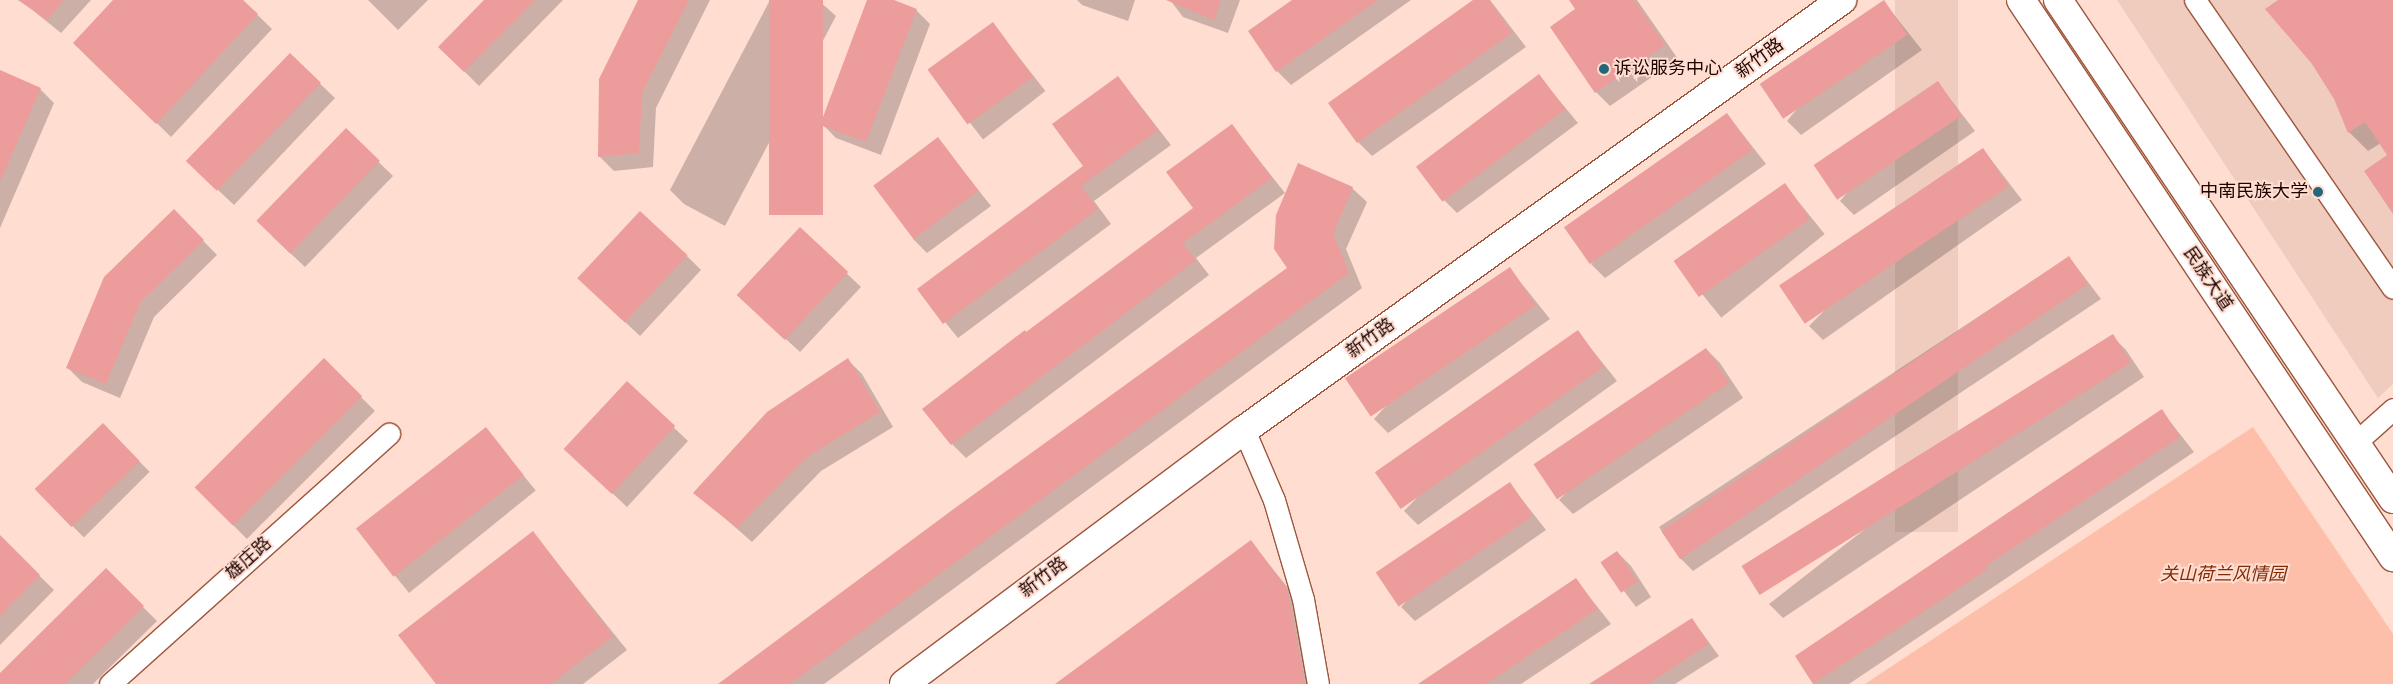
<!DOCTYPE html>
<html>
<head>
<meta charset="utf-8">
<style>
  body { margin:0 }
  #map { position:relative; width:2393px; height:684px; overflow:hidden; background:#ffddd1; font-family:Spectral,"Noto Sans SC",serif }
  div>[style] { position:absolute }
  [style*='--x'] { left:calc(var(--x)*1px); top:calc(var(--y)*1px); width:calc(var(--w)*1px); rotate:calc(var(--a)*1deg) }
  .built>* { inset:0; background:#f0ccbf; transform-origin:0 0 }
  .green>* { inset:0; background:#fdbfaa }
  .shadow>* { inset:0; background:#0003; transform-origin:0 0 }
  .building>* { inset:0; background:#eb9c9b; transform-origin:0 0 }
  .roads { filter:drop-shadow(1px 0 #9e563d) drop-shadow(-1px 0 #9e563d) drop-shadow(0 1px #9e563d) drop-shadow(0 -1px #9e563d) }
  .minor>* { height:21px; margin:-10.5px; padding:0 10.5px; transform-origin:10.5px; border-radius:10.5px; background:#fff }
  .major>* { height:28px; margin:-14px; padding:0 14px; transform-origin:14px; border-radius:14px; background:#fff }
  .dots>* { width:14px; height:14px; translate:-50% -50%; box-sizing:border-box; border:2px solid #ffddd1; border-radius:50% }
  span { translate:-50% -50%; white-space:nowrap; text-align:center; line-height:1.15; -webkit-text-stroke:4px #ffddd1; paint-order:stroke }
  .street-label { font-size:18px; color:#1d0400 }
  .poi-label { font-size:18px; color:#1d0400 }
  .left { translate:0 -50%; text-align:left }
  .right { translate:-100% -50%; text-align:right }
  .park-label { font-size:18px; color:#812c07; font-style:italic }
</style>
</head>
<body>
<div id="map">
  <div class="built">
    <i style="left:1895px;top:0;width:63px;height:532px"></i>
    <i style="clip-path:polygon(2117px 0,2393px 0,2393px 384px,2378px 398px)"></i>
  </div>
  <div class="green">
    <i style="clip-path:polygon(2253px 427px,2393px 634px,2393px 684px,1865px 684px)"></i>
  </div>
  <div class="shadow">
    <i style="clip-path:polygon(20px 0,91px 0,61px 33px)"></i>
    <i style="clip-path:polygon(115px 0,242px 0,272px 29px,171px 137px,89px 57px)"></i>
    <i style="clip-path:polygon(368px 0,428px 0,398px 30px)"></i>
    <i style="clip-path:polygon(486px 0,563px 0,479px 86px,440px 47px)"></i>
    <i style="clip-path:polygon(639px 0,710px 0,656px 108px,653px 167px,614px 171px,600px 157px,601px 79px)"></i>
    <i style="clip-path:polygon(770px 0,818px 0,836px 16px,725px 226px,684px 204px,670px 190px)"></i>
    <i style="clip-path:polygon(869px 0,890px 0,916px 10px,930px 24px,881px 155px,836px 138px,822px 124px)"></i>
    <i style="clip-path:polygon(1077px 0,1135px 0,1128px 21px,1082px 5px)"></i>
    <i style="clip-path:polygon(1170px 0,1240px 0,1228px 33px,1183px 17px)"></i>
    <i style="clip-path:polygon(1294px 0,1411px 0,1291px 85px,1277px 71px)"></i>
    <i style="clip-path:polygon(1475px 0,1490px 0,1526px 47px,1372px 156px,1358px 142px)"></i>
    <i style="clip-path:polygon(1570px 0,1637px 0,1678px 59px,1610px 106px,1596px 92px,1577px 10px)"></i>
    <i style="clip-path:polygon(2280px 0,2393px 0,2393px 211px,2389px 156px,2381px 143px,2368px 151px,2349px 132px,2335px 99px)"></i>
    <i style="clip-path:polygon(1884px 2px,1922px 50px,1801px 135px,1787px 121px)"></i>
    <i style="left:993px;top:24px;width:85px;height:79px;rotate:52deg"></i>
    <i style="clip-path:polygon(290px 55px,335px 98px,234px 205px,204px 177px)"></i>
    <i style="clip-path:polygon(0 71px,40px 89px,54px 103px,0 228px)"></i>
    <i style="clip-path:polygon(1539px 76px,1578px 123px,1457px 213px,1443px 199px)"></i>
    <i style="clip-path:polygon(1118px 77px,1171px 145px,1094px 201px,1111px 224px,958px 338px,919px 290px,1085px 166px)"></i>
    <i style="clip-path:polygon(1938px 83px,1975px 131px,1854px 215px,1840px 201px)"></i>
    <i style="clip-path:polygon(1727px 114px,1766px 164px,1605px 278px,1591px 264px)"></i>
    <i style="clip-path:polygon(1232px 126px,1285px 193px,1196px 258px,1209px 275px,966px 458px,952px 444px,1027px 333px,1194px 209px)"></i>
    <i style="clip-path:polygon(346px 130px,393px 176px,305px 267px,272px 236px)"></i>
    <i style="clip-path:polygon(938px 139px,991px 206px,927px 253px,913px 239px)"></i>
    <i style="clip-path:polygon(1983px 149px,2022px 200px,1823px 340px,1809px 326px)"></i>
    <i style="left:1785px;top:185px;width:63px;height:133px;rotate:51deg"></i>
    <i style="clip-path:polygon(1352px 188px,1367px 202px,1346px 249px,1362px 288px,824px 684px,720px 684px,1289px 268px)"></i>
    <i style="clip-path:polygon(174px 211px,217px 255px,154px 317px,120px 398px,82px 382px,68px 368px)"></i>
    <i style="clip-path:polygon(800px 229px,861px 287px,800px 352px,753px 309px)"></i>
    <i style="clip-path:polygon(687px 256px,701px 270px,640px 336px,593px 292px)"></i>
    <i style="clip-path:polygon(2069px 257px,2101px 299px,1693px 571px,1679px 557px,1659px 527px)"></i>
    <i style="clip-path:polygon(1510px 269px,1550px 319px,1388px 433px,1374px 419px)"></i>
    <i style="clip-path:polygon(1578px 332px,1617px 381px,1418px 525px,1404px 511px)"></i>
    <i style="clip-path:polygon(2112px 336px,2126px 350px,2144px 377px,1783px 618px,1769px 604px)"></i>
    <i style="clip-path:polygon(1706px 349px,1720px 363px,1743px 398px,1573px 514px,1559px 500px)"></i>
    <i style="left:324px;top:360px;width:72px;height:181px;rotate:45deg"></i>
    <i style="clip-path:polygon(848px 360px,862px 374px,893px 427px,821px 471px,752px 542px,695px 492px)"></i>
    <i style="clip-path:polygon(627px 383px,688px 441px,627px 507px,580px 463px)"></i>
    <i style="clip-path:polygon(2161px 410px,2194px 452px,1849px 684px,1814px 684px,1796px 657px)"></i>
    <i style="left:103px;top:425px;width:66px;height:93px;rotate:45deg"></i>
    <i style="left:486px;top:429px;width:79px;height:163px;rotate:51deg"></i>
    <i style="clip-path:polygon(1510px 484px,1546px 530px,1415px 621px,1401px 607px)"></i>
    <i style="clip-path:polygon(533px 533px,627px 650px,583px 684px,437px 684px)"></i>
    <i style="clip-path:polygon(0 537px,54px 590px,0 645px)"></i>
    <i style="clip-path:polygon(1251px 542px,1301px 604px,1318px 684px,1057px 684px)"></i>
    <i style="clip-path:polygon(1617px 552px,1631px 566px,1651px 597px,1636px 607px,1602px 562px)"></i>
    <i style="clip-path:polygon(106px 570px,157px 621px,93px 684px,0 684px,0 675px)"></i>
    <i style="clip-path:polygon(1576px 580px,1611px 624px,1521px 684px,1420px 684px)"></i>
    <i style="clip-path:polygon(1692px 619px,1719px 656px,1675px 684px,1592px 684px)"></i>
  </div>
  <div class="building">
    <i style="clip-path:polygon(18px 0,64px 0,47px 20px)"></i>
    <i style="clip-path:polygon(113px 0,243px 0,258px 14px,156px 124px,73px 43px)"></i>
    <i style="clip-path:polygon(484px 0,535px 0,464px 72px,438px 47px)"></i>
    <i style="clip-path:polygon(638px 0,689px 0,642px 93px,639px 153px,598px 157px,599px 79px)"></i>
    <i style="left:769px;top:0;width:54px;height:215px"></i>
    <i style="clip-path:polygon(867px 0,894px 0,917px 9px,866px 142px,820px 125px)"></i>
    <i style="clip-path:polygon(1166px 0,1221px 0,1214px 20px)"></i>
    <i style="clip-path:polygon(1292px 0,1378px 0,1276px 72px,1248px 31px)"></i>
    <i style="clip-path:polygon(1473px 0,1489px 0,1512px 33px,1357px 143px,1328px 103px)"></i>
    <i style="clip-path:polygon(1569px 0,1634px 0,1665px 45px,1595px 93px,1550px 27px,1575px 9px)"></i>
    <i style="left:1884px;top:0;width:42px;height:150px;rotate:56deg"></i>
    <i style="clip-path:polygon(2278px 0,2393px 0,2393px 214px,2364px 171px,2387px 155px,2365px 122px,2348px 133px,2334px 99px,2312px 64px,2265px 9px)"></i>
    <i style="left:993px;top:22px;width:68px;height:81px;rotate:54deg"></i>
    <i style="left:290px;top:53px;width:43px;height:150px;rotate:44deg"></i>
    <i style="clip-path:polygon(0 70px,41px 88px,0 182px)"></i>
    <i style="left:1539px;top:74px;width:44px;height:154px;rotate:53deg"></i>
    <i style="clip-path:polygon(1118px 76px,1158px 130px,1081px 186px,1098px 209px,943px 324px,917px 289px,1083px 166px,1052px 124px)"></i>
    <i style="left:1938px;top:81px;width:42px;height:150px;rotate:56deg"></i>
    <i style="left:1727px;top:113px;width:45px;height:199px;rotate:55deg"></i>
    <i style="clip-path:polygon(1232px 124px,1272px 178px,1183px 243px,1196px 260px,951px 445px,922px 409px,1025px 330px,1026px 332px,1193px 208px,1166px 172px)"></i>
    <i style="left:346px;top:128px;width:47px;height:129px;rotate:44deg"></i>
    <i style="left:938px;top:137px;width:67px;height:81px;rotate:53deg"></i>
    <i style="left:1983px;top:148px;width:46px;height:246px;rotate:56deg"></i>
    <i style="clip-path:polygon(1298px 163px,1353px 187px,1333px 234px,1349px 273px,790px 684px,718px 684px,955px 508px,1287px 268px,1274px 249px,1276px 215px)"></i>
    <i style="left:1785px;top:183px;width:44px;height:136px;rotate:55deg"></i>
    <i style="clip-path:polygon(174px 209px,204px 240px,140px 303px,106px 384px,66px 368px,104px 277px)"></i>
    <i style="left:640px;top:211px;width:65px;height:92px;rotate:43deg"></i>
    <i style="left:800px;top:227px;width:66px;height:93px;rotate:43deg"></i>
    <i style="left:2069px;top:256px;width:34px;height:492px;rotate:56deg"></i>
    <i style="left:1510px;top:267px;width:46px;height:199px;rotate:56deg"></i>
    <i style="left:1578px;top:330px;width:45px;height:248px;rotate:55deg"></i>
    <i style="left:2113px;top:334px;width:34px;height:438px;rotate:58deg"></i>
    <i style="left:1706px;top:348px;width:42px;height:208px;rotate:56deg"></i>
    <i style="left:324px;top:358px;width:54px;height:183px;rotate:45deg"></i>
    <i style="clip-path:polygon(848px 358px,880px 412px,807px 457px,737px 528px,693px 493px,767px 412px)"></i>
    <i style="left:627px;top:381px;width:66px;height:93px;rotate:43deg"></i>
    <i style="clip-path:polygon(2162px 409px,2180px 437px,1986px 566px,1988px 569px,1813px 684px,1795px 656px)"></i>
    <i style="left:103px;top:423px;width:53px;height:95px;rotate:46deg"></i>
    <i style="left:486px;top:427px;width:61px;height:165px;rotate:52deg"></i>
    <i style="left:1510px;top:482px;width:41px;height:162px;rotate:56deg"></i>
    <i style="clip-path:polygon(533px 531px,613px 636px,551px 684px,436px 684px,398px 635px)"></i>
    <i style="clip-path:polygon(0 535px,40px 575px,0 616px)"></i>
    <i style="clip-path:polygon(1251px 540px,1287px 589px,1305px 684px,1055px 684px)"></i>
    <i style="left:1617px;top:551px;width:37px;height:20px;rotate:56deg"></i>
    <i style="clip-path:polygon(106px 568px,144px 606px,65px 684px,0 684px,0 673px)"></i>
    <i style="clip-path:polygon(1576px 578px,1598px 609px,1486px 684px,1418px 684px)"></i>
    <i style="clip-path:polygon(1692px 618px,1709px 644px,1648px 684px,1589px 684px)"></i>
  </div>
  <div class="roads">
    <div class="minor">
      <i style="--x:2195;--y:0;--w:349;--a:55.5"></i>
      <i style="--x:1244;--y:430;--w:76;--a:66.8"></i>
      <i style="--x:1274;--y:500;--w:103;--a:73.7"></i>
      <i style="--x:1303;--y:599;--w:86;--a:80"></i>
      <i style="--x:2355;--y:443;--w:51;--a:-41.8"></i>
      <i style="--x:110;--y:684;--w:375;--a:-41.9"></i>
    </div>
    <div class="major">
      <i style="--x:2021;--y:0;--w:670;--a:56.26"></i>
      <i style="--x:2058;--y:0;--w:601;--a:56.12"></i>
      <i style="--x:904;--y:684;--w:424;--a:-36.8"></i>
      <i style="--x:1244;--y:430;--w:737;--a:-35.72"></i>
    </div>
  </div>
  <div class="dots">
    <i style="left:1604px;top:69px;background:#24677a"></i>
    <i style="left:2318px;top:192px;background:#24677a"></i>
  </div>
  <div class="street-label">
    <span style="left:1760px;top:59px;rotate:-36deg">新竹路</span>
    <span style="left:2207px;top:279px;rotate:56deg">民族大道</span>
    <span style="left:1371px;top:339px;rotate:-36deg">新竹路</span>
    <span style="left:249px;top:559px;rotate:-42deg">雄庄路</span>
    <span style="left:1044px;top:578px;rotate:-37deg">新竹路</span>
  </div>
  <div class="poi-label">
    <span class="left" style="left:1614px;top:69px">诉讼服务中心</span>
    <span class="right" style="left:2308px;top:192px">中南民族大学</span>
  </div>
  <div class="park-label">
    <span style="left:2223px;top:575px">关山荷兰风情园</span>
  </div>
</div>
</body>
</html>
